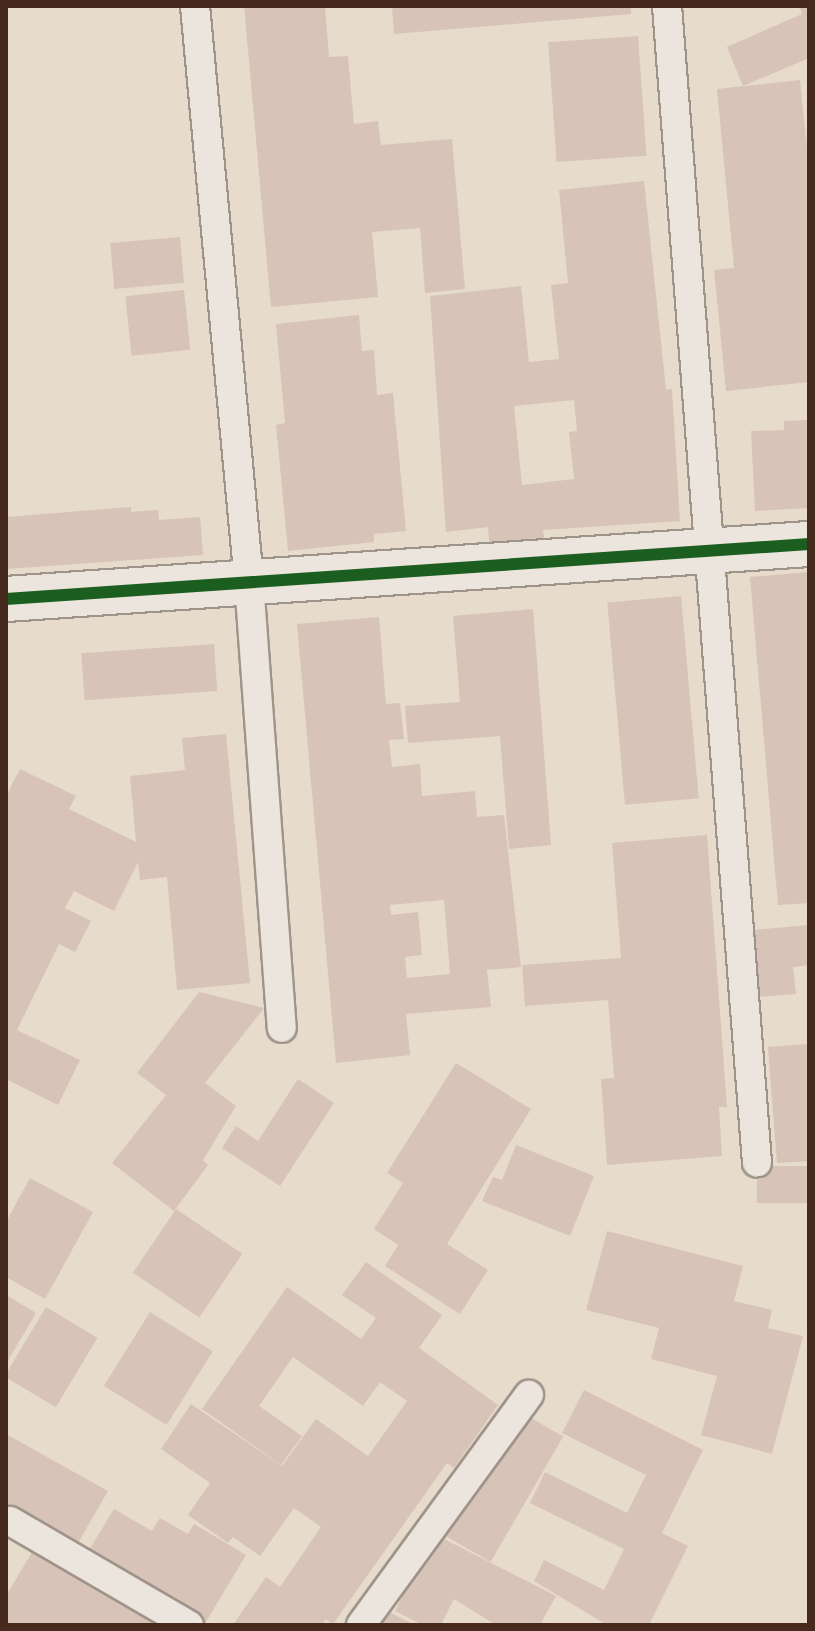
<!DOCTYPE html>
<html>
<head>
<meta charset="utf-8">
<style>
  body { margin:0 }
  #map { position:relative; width:815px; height:1631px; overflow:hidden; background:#e7dbcb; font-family:"Gentium Book Plus",serif }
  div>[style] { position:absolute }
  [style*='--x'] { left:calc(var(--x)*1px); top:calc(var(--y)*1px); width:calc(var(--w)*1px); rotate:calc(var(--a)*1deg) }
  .building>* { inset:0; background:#d8c3b9; transform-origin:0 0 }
  .roads { filter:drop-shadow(2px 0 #9f948a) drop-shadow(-2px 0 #9f948a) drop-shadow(0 2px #9f948a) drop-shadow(0 -2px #9f948a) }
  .lane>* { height:28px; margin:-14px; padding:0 14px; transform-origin:14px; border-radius:14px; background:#ece5dd }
  .street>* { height:44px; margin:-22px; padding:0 22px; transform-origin:22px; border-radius:22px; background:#ece5dd }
  .cycleway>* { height:12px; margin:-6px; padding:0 6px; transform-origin:6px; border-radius:6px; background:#1b5e20 }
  span { translate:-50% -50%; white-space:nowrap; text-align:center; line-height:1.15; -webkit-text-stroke:7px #f8e9d5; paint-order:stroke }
  .frame { position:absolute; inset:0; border:8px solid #462a1e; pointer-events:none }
</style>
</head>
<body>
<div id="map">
  <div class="building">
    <i style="clip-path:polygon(244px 6px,325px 6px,329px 57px,348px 56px,354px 124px,378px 121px,381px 145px,452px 139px,465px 289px,425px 293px,420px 228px,372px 232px,378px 297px,271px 307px)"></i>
    <i style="clip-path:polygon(392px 6px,631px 6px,631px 14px,394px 34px)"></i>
    <i style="clip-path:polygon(799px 6px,809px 6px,809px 58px,743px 86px,727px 47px,802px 14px)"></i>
    <i style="left:638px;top:36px;width:120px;height:90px;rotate:86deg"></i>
    <i style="clip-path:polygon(800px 80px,809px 168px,809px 382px,726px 391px,714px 270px,734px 268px,717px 89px)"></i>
    <i style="clip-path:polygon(evenodd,644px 181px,666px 390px,672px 389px,680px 521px,543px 530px,545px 545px,490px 551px,488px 527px,446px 532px,430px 296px,521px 286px,529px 362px,559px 359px,551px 285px,568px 283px,559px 190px,644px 181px,574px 400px,577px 431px,569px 432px,574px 479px,522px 485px,514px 406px,574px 400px)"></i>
    <i style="left:180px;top:237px;width:46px;height:70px;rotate:85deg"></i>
    <i style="left:184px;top:290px;width:60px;height:59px;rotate:84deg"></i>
    <i style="clip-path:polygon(359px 315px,362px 351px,374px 350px,377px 395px,393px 393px,406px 531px,374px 534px,374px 542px,288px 551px,276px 425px,285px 423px,276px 324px)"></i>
    <i style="clip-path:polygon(809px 420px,809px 508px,755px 511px,751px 431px,784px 430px,784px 421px)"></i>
    <i style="clip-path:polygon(131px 507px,131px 512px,158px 510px,159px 520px,200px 517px,203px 555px,6px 569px,6px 517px)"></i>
    <i style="clip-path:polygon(809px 572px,809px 903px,778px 905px,750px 577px)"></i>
    <i style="left:681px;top:596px;width:203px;height:74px;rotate:85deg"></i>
    <i style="clip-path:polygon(533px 609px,551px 845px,509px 849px,500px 736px,408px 743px,405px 706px,460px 702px,453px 616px)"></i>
    <i style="clip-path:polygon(evenodd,379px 617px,386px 704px,400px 703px,404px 739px,389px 740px,392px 767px,420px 764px,422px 796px,475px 791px,477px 817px,504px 815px,521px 967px,487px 970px,491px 1007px,406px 1014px,410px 1055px,336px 1063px,297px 624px,379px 617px,444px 900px,450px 974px,407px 978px,405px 957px,422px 955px,418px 912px,391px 915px,390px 905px,444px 900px)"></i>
    <i style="left:214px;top:644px;width:47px;height:133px;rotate:86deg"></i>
    <i style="clip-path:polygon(226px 734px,250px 983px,177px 990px,167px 877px,140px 880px,138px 862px,114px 911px,74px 891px,65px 908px,91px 921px,75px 952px,59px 944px,17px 1030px,80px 1060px,58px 1105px,6px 1079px,6px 796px,20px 769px,76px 796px,69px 809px,136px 842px,130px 776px,185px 770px,182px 738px)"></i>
    <i style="clip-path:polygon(707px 835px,727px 1107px,719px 1107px,722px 1156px,607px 1165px,601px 1079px,614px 1078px,608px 1000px,525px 1006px,522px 965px,621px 958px,612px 843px)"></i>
    <i style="clip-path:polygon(809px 925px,809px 965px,793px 967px,796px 994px,759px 997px,753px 930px)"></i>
    <i style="clip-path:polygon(199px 992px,264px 1008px,205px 1083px,236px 1106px,203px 1160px,208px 1165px,174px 1211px,112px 1163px,166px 1095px,137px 1073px)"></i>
    <i style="clip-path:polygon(809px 1044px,809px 1161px,777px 1163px,768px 1047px)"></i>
    <i style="clip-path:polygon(456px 1063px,531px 1109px,447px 1244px,488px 1270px,460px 1314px,385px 1266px,398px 1245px,374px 1229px,403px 1183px,387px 1173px)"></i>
    <i style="clip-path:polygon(298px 1079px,334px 1103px,280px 1186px,222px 1148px,236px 1126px,258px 1141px)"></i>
    <i style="clip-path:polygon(516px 1145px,594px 1176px,570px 1236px,482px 1201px,493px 1177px,502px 1180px)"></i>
    <i style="left:809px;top:1166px;width:37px;height:52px;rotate:90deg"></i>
    <i style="clip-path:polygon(30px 1178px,93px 1212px,45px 1299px,6px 1277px,6px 1222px)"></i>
    <i style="left:176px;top:1209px;width:80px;height:77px;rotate:34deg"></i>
    <i style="clip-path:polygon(607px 1231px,743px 1266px,734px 1301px,772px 1310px,768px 1328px,803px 1336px,772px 1454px,701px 1435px,717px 1376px,651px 1359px,659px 1328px,586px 1310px)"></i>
    <i style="clip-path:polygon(366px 1262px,442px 1315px,419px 1348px,498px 1405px,454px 1468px,447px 1463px,333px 1624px,326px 1619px,321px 1625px,233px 1625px,266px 1577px,280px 1587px,321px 1527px,294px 1508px,260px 1556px,233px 1537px,228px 1543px,188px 1515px,210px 1483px,161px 1449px,191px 1404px,282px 1466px,316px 1419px,368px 1456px,407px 1401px,380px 1382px,363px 1406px,293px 1357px,259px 1406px,302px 1436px,281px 1465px,202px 1409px,287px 1287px,361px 1339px,376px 1318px,342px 1295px)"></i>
    <i style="clip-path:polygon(6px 1295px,36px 1313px,6px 1364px)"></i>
    <i style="left:46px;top:1307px;width:60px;height:81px;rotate:31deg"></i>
    <i style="left:150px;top:1312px;width:74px;height:87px;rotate:32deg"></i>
    <i style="clip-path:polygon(584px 1390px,703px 1450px,662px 1533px,688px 1546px,649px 1625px,607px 1625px,534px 1581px,544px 1560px,604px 1590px,624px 1549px,530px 1503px,545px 1472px,627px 1513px,646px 1475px,562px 1433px)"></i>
    <i style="left:519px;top:1411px;width:51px;height:145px;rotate:30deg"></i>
    <i style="clip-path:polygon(6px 1434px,108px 1491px,74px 1550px,6px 1511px)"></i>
    <i style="clip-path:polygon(114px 1509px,152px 1531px,160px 1518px,188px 1534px,194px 1524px,246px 1555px,204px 1625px,86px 1555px)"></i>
    <i style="clip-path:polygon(434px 1534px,556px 1596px,540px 1625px,496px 1625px,454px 1599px,441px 1625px,423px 1625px,395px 1611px)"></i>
    <i style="clip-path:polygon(34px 1549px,181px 1625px,6px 1625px,6px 1596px)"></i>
    <i style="clip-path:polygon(377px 1606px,415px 1625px,368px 1625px)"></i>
  </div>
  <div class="roads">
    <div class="lane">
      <i style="--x:195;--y:6;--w:579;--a:84.64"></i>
      <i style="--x:249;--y:582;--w:447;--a:85.8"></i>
      <i style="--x:667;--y:6;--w:1160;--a:85.55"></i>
      <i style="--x:10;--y:1521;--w:207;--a:30.2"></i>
      <i style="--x:361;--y:1625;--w:285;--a:-53.9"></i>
    </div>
    <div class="street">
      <i style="--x:6;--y:599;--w:805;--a:-3.92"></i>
    </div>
  </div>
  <div class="cycleway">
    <i style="--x:6;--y:599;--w:805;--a:-3.92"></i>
  </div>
  <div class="frame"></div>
</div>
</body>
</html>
